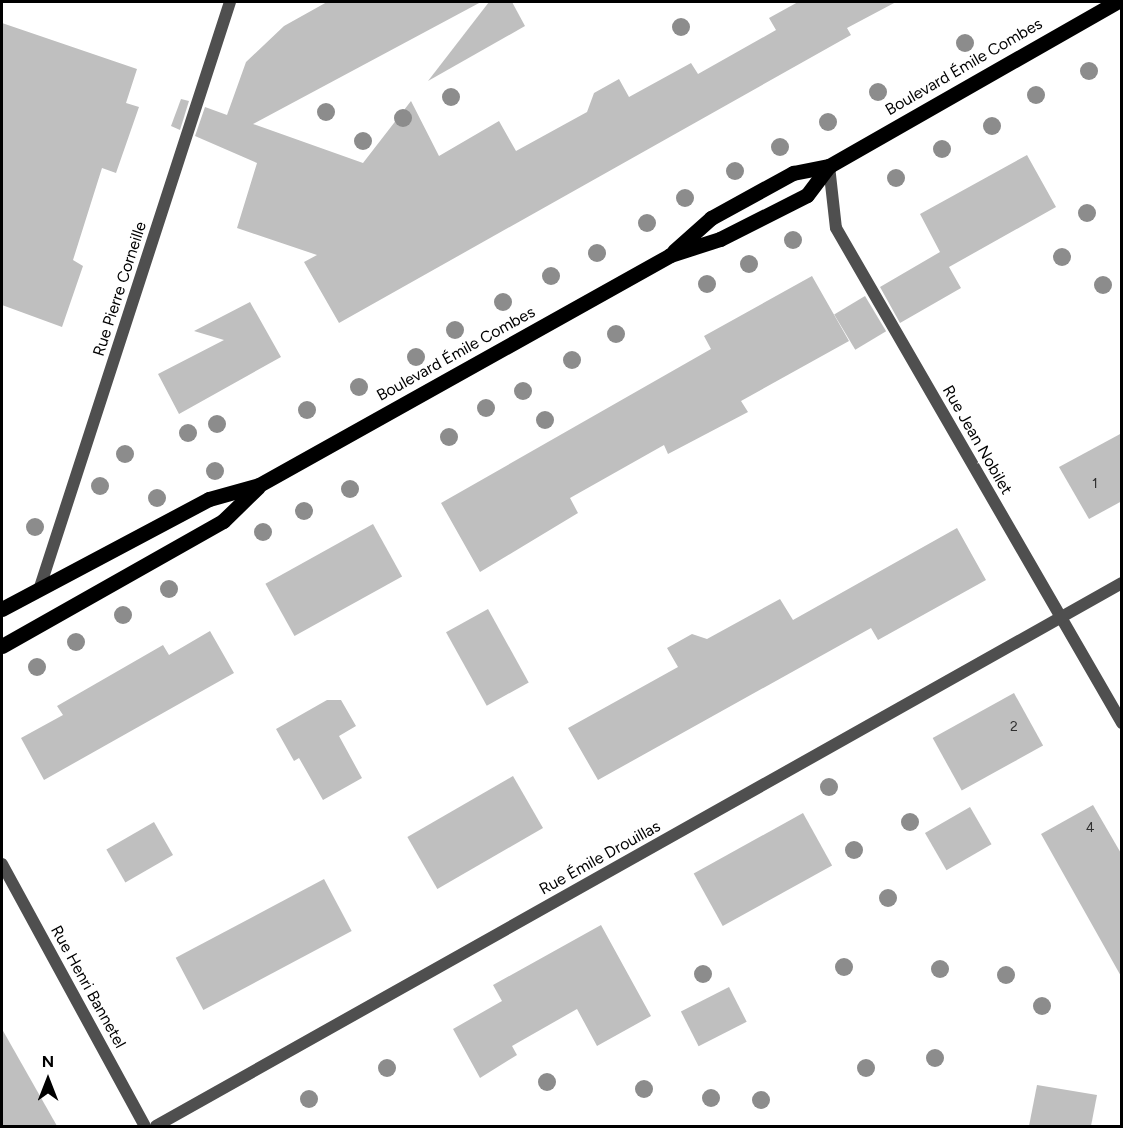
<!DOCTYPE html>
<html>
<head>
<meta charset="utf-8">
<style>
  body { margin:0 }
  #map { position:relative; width:1123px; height:1128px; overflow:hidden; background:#fff; font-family:Figtree,sans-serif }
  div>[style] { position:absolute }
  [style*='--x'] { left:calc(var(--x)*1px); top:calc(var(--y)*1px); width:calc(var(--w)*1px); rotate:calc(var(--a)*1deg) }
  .building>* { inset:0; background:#bfbfbf; transform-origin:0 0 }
  .minor>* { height:12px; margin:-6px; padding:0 6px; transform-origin:6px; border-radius:6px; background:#4f4f4f }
  .primary>* { height:15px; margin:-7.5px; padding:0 7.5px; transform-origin:7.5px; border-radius:7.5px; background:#000 }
  .trees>* { width:18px; height:18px; margin:-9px; border-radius:50%; background:#8c8c8c }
  span { translate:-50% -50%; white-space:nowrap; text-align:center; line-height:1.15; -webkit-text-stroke:6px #fff; paint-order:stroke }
  .number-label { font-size:14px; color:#303030 }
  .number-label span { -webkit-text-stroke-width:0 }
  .street-label { font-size:16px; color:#000 }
  .frame { position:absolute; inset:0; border:3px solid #000; pointer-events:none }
  .north { position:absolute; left:18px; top:1050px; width:60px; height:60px; -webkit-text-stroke:4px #fff; paint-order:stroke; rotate:0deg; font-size:16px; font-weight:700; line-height:24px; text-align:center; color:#000 }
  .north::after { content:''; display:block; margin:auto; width:21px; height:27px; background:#000; clip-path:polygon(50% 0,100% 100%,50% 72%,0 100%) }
</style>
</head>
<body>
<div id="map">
  <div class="building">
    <i style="clip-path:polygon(327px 2px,481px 2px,253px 124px,363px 163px,411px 101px,439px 156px,499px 121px,516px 151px,587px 112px,594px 93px,619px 79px,629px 97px,691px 63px,698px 74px,776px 30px,769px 18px,798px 2px,896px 2px,847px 28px,851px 35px,339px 323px,304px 262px,317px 255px,237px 228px,257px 163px,195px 136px,205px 107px,227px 115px,246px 62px,284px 26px)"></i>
    <i style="clip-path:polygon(489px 2px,512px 2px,525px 26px,428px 81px)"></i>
    <i style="clip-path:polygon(2px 23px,137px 69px,126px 103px,139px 107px,116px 173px,102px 168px,73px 260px,83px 266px,62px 327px,2px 305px)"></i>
    <i style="clip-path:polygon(181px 99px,189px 101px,180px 130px,171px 126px)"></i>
    <i style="clip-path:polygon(1027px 155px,1056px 207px,949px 267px,961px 288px,900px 323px,880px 287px,940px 252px,920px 214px)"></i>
    <i style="clip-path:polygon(812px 276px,849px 341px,741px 401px,748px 412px,668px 454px,664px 445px,570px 498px,578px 513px,480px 572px,441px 503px,711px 349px,704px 336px)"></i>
    <i style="left:865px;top:296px;width:41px;height:36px;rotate:59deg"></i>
    <i style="clip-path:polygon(250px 302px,281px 357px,179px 414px,158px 374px,224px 340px,194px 331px)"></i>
    <i style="clip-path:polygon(1122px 433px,1122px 501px,1089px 519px,1059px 467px)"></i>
    <i style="left:373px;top:524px;width:60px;height:123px;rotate:61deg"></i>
    <i style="clip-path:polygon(957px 528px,986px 580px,878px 640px,871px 628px,598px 780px,568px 728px,678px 667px,667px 648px,692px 634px,707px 639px,780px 599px,793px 620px)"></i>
    <i style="left:488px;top:609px;width:84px;height:48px;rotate:61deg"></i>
    <i style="clip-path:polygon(210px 631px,234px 673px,44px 780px,21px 738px,63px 715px,57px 706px,163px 645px,169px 655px)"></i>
    <i style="left:1014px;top:693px;width:60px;height:93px;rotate:61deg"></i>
    <i style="clip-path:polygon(327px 700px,341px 700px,356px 726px,339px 736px,362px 778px,323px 800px,299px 758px,294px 761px,276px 729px)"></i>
    <i style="left:513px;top:776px;width:60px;height:122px;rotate:60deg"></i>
    <i style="clip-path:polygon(1093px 805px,1122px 855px,1122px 978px,1041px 834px)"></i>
    <i style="left:970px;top:807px;width:43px;height:52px;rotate:60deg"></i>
    <i style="left:803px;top:813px;width:60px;height:125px;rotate:61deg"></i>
    <i style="left:154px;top:822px;width:38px;height:55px;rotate:60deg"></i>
    <i style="left:324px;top:879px;width:59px;height:168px;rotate:62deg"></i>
    <i style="clip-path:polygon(601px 925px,651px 1016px,597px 1046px,577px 1009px,512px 1046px,517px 1055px,480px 1078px,453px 1029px,502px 1001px,493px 985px)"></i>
    <i style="left:729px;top:987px;width:39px;height:54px;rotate:63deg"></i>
    <i style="clip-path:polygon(2px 1029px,57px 1126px,2px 1126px)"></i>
    <i style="clip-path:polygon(1037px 1085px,1097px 1095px,1091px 1126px,1029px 1126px)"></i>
  </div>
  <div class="minor">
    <i style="--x:829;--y:166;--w:62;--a:83.6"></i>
    <i style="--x:836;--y:228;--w:572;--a:59.98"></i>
    <i style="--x:40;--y:587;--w:615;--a:-72.01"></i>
    <i style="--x:2;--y:864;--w:298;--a:61.4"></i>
    <i style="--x:156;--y:1126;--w:1108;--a:-29.34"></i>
  </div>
  <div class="primary">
    <i style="--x:674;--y:251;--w:50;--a:-41.7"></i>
    <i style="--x:711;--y:218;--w:94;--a:-28.8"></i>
    <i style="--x:793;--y:173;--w:37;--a:-11"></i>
    <i style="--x:829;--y:166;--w:331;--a:-29.7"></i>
    <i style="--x:2;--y:609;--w:234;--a:-28"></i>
    <i style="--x:209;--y:499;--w:52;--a:-15.6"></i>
    <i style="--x:259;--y:485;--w:471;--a:-29.2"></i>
    <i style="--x:670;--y:255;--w:52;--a:-17.7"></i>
    <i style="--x:720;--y:239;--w:97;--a:-26.8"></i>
    <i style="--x:807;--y:195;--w:36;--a:-53"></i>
    <i style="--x:2;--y:646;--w:254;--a:-29.5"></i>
    <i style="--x:223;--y:521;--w:49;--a:-44.2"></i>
  </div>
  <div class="trees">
    <i style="left:681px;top:27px"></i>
    <i style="left:965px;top:43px"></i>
    <i style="left:1089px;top:71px"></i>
    <i style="left:878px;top:92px"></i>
    <i style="left:1036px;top:95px"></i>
    <i style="left:451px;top:97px"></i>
    <i style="left:326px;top:112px"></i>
    <i style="left:403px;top:118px"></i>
    <i style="left:828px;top:122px"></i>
    <i style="left:992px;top:126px"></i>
    <i style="left:363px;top:141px"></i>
    <i style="left:780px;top:147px"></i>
    <i style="left:942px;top:149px"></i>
    <i style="left:735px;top:171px"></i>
    <i style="left:896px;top:178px"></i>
    <i style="left:685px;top:198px"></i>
    <i style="left:1087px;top:213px"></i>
    <i style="left:647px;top:223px"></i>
    <i style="left:793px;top:240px"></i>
    <i style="left:597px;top:253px"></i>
    <i style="left:1062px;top:257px"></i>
    <i style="left:749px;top:264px"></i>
    <i style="left:551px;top:276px"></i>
    <i style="left:707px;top:284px"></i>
    <i style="left:1103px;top:285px"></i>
    <i style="left:503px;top:302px"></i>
    <i style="left:455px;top:330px"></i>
    <i style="left:616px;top:334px"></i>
    <i style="left:416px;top:357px"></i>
    <i style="left:572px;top:360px"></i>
    <i style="left:359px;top:387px"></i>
    <i style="left:523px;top:391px"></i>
    <i style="left:486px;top:408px"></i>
    <i style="left:307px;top:410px"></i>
    <i style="left:545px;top:420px"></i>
    <i style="left:217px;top:424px"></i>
    <i style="left:188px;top:433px"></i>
    <i style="left:449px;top:437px"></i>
    <i style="left:125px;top:454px"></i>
    <i style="left:215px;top:471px"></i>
    <i style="left:100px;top:486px"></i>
    <i style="left:350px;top:489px"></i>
    <i style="left:157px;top:498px"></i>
    <i style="left:304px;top:511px"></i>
    <i style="left:35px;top:527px"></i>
    <i style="left:263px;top:532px"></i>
    <i style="left:169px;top:589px"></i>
    <i style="left:123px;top:615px"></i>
    <i style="left:76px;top:642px"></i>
    <i style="left:37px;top:667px"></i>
    <i style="left:829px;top:787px"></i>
    <i style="left:910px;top:822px"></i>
    <i style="left:854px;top:850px"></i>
    <i style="left:888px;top:898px"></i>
    <i style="left:844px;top:967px"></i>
    <i style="left:940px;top:969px"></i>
    <i style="left:703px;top:974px"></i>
    <i style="left:1006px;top:975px"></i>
    <i style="left:1042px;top:1006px"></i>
    <i style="left:935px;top:1058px"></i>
    <i style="left:387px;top:1068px"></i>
    <i style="left:866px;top:1068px"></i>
    <i style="left:547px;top:1082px"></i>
    <i style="left:644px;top:1089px"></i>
    <i style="left:711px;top:1098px"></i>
    <i style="left:309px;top:1099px"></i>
    <i style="left:761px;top:1100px"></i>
  </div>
  <div class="number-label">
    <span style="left:1095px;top:484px">1</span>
    <span style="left:1014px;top:727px">2</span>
    <span style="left:1090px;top:828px">4</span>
  </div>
  <div class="street-label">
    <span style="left:964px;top:67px;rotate:-30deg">Boulevard Émile Combes</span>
    <span style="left:120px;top:289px;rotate:-72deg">Rue Pierre Corneille</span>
    <span style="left:456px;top:354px;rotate:-29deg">Boulevard Émile Combes</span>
    <span style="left:977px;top:440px;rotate:60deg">Rue Jean Nobilet</span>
    <span style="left:600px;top:858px;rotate:-29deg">Rue Émile Drouillas</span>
    <span style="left:88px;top:987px;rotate:61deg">Rue Henri Bannetel</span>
  </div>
  <div class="frame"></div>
  <div class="north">N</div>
</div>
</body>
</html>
